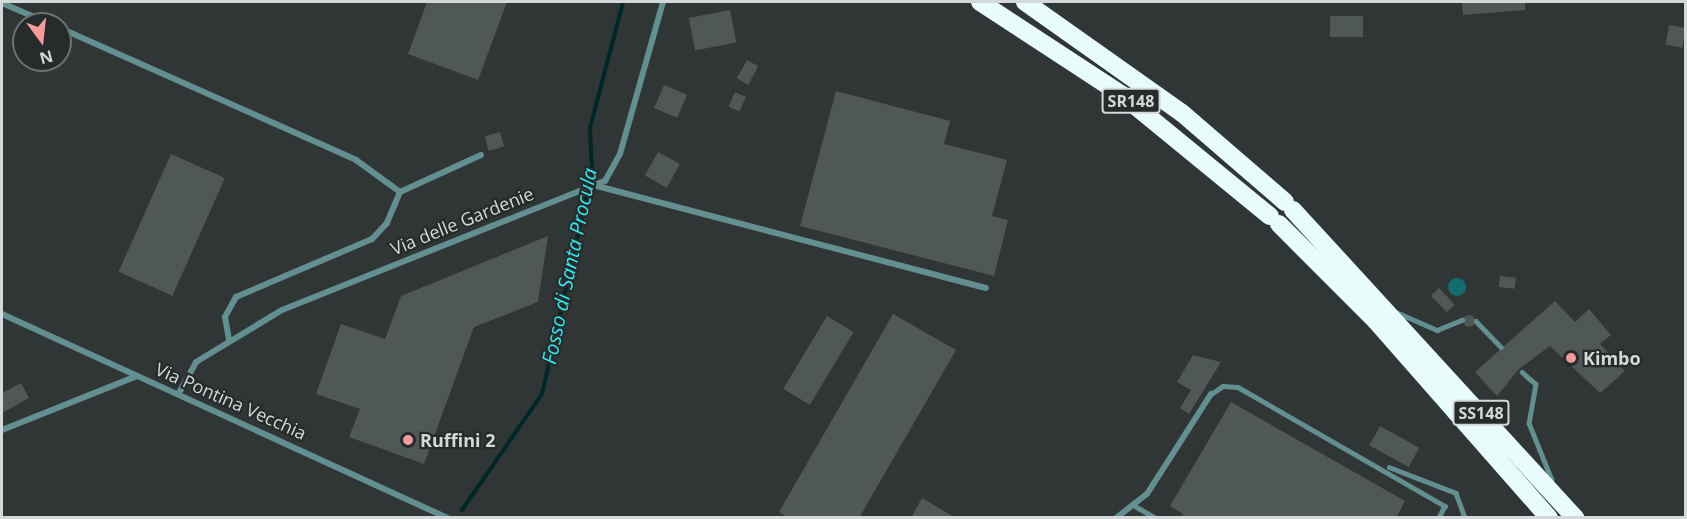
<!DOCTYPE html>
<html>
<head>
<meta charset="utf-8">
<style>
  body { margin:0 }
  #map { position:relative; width:1687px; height:519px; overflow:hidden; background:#303636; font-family:"Open Sans",sans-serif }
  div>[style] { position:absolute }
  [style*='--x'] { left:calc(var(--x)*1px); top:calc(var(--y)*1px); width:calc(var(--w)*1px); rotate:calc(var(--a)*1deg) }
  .green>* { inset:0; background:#126d70 }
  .round { border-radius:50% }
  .stream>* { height:4px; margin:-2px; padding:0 2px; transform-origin:2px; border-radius:2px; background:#002627 }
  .building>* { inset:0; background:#505757; transform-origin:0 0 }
  .lane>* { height:4.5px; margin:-2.25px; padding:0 2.25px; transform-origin:2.25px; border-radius:2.25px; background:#648f90 }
  .street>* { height:6px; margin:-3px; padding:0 3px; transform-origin:3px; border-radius:3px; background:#648f90 }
  .highway>* { height:18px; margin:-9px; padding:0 9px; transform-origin:9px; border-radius:9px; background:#e8fcfc }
  .dots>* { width:16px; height:16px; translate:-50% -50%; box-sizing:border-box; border:3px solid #262c2c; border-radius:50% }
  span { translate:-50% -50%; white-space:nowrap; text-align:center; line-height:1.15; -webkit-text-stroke:4.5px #262c2c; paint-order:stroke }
  .shield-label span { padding:2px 4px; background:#262c2c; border:2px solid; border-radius:4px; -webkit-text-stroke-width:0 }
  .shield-label { font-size:16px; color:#d4d8d8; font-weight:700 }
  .street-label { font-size:18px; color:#d4d8d8 }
  .poi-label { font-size:18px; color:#d4d8d8; font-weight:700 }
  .left { translate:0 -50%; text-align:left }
  .water-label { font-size:20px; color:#35e8ed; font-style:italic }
  .frame { position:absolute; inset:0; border:3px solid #d4d8d8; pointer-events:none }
  .north { position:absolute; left:12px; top:12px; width:60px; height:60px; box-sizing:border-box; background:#262c2c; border:2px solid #6c7171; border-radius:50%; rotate:165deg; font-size:16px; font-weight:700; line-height:24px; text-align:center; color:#d4d8d8 }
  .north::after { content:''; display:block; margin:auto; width:21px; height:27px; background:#f59b9d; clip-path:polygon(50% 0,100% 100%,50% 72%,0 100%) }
</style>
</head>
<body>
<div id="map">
  <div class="green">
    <i class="round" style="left:1448px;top:278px;width:18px;height:18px"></i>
  </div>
  <div class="stream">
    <i style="--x:462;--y:510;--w:141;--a:-55.4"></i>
    <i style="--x:542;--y:394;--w:228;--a:-77.3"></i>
    <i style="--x:592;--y:172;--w:44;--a:-92.6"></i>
    <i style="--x:590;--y:128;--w:130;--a:-75.3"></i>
  </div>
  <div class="building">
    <i style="clip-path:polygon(427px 2px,507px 2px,478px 80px,408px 54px)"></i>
    <i style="clip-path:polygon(1462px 2px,1525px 2px,1525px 10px,1463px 15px)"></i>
    <i style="left:730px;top:10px;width:33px;height:42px;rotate:79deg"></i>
    <i style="left:1330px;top:16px;width:33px;height:21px"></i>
    <i style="left:1669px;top:25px;width:17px;height:20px;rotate:10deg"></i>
    <i style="left:747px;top:60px;width:13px;height:21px;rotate:29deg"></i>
    <i style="left:664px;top:85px;width:25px;height:25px;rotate:23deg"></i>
    <i style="clip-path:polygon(836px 91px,950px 121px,944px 144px,1007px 160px,992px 216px,1008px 220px,994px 276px,800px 226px)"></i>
    <i style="left:735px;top:92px;width:12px;height:16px;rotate:24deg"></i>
    <i style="left:500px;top:132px;width:15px;height:16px;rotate:74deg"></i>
    <i style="left:658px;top:152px;width:25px;height:27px;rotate:29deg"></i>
    <i style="left:171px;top:154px;width:59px;height:129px;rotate:24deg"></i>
    <i style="clip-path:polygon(548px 236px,538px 302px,474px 327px,424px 464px,349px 437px,360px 409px,316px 394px,341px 324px,385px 339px,401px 296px)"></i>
    <i style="left:1500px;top:276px;width:16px;height:11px;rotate:7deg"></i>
    <i style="left:1439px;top:288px;width:23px;height:11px;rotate:47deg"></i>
    <i style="clip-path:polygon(1555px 301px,1575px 322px,1589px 309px,1611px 335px,1600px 344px,1625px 371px,1600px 393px,1550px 346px,1519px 369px,1497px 396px,1475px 372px)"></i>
    <i style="clip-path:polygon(893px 314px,956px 350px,859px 518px,789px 518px,779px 512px)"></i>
    <i class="round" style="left:1463px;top:315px;width:12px;height:12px"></i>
    <i style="left:827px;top:316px;width:31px;height:85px;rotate:31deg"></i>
    <i style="clip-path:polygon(1193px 355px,1221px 362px,1189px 414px,1180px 408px,1191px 390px,1177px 382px)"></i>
    <i style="clip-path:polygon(21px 383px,29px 398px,2px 413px,2px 393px)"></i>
    <i style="clip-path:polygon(1231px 402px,1405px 501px,1396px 518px,1181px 518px,1183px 514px,1170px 506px)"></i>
    <i style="left:1380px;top:426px;width:45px;height:22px;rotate:29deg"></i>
    <i style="clip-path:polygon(922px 498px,956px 518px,911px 518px)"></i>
  </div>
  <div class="lane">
    <i style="--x:1396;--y:312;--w:45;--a:23.7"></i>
    <i style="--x:1437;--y:330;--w:27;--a:-22"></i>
    <i style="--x:1476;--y:321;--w:36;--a:46"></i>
    <i style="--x:1522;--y:372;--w:18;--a:41"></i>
    <i style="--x:1536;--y:384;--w:40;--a:100"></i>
    <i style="--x:1529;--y:423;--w:61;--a:68"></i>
    <i style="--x:1211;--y:394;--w:14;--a:-34"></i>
    <i style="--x:1223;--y:386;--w:15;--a:4"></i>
    <i style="--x:1238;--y:387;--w:239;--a:29.9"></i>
    <i style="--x:1445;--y:506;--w:13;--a:117"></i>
    <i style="--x:1389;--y:467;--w:72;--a:21.2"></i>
    <i style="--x:1456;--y:493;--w:27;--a:70"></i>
    <i style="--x:1135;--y:506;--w:24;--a:30"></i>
  </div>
  <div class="street">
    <i style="--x:2;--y:3;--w:52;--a:23.6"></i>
    <i style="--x:60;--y:28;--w:324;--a:24"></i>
    <i style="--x:356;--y:160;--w:54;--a:36"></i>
    <i style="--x:400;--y:192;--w:34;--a:113"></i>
    <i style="--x:387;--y:223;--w:22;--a:133"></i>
    <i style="--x:372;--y:239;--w:148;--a:156.9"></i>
    <i style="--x:236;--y:297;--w:23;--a:119"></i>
    <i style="--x:225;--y:317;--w:23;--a:80"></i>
    <i style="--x:597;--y:186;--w:402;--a:14.7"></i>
    <i style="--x:400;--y:192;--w:89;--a:-24.6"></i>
    <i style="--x:2;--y:314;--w:490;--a:24.6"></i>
    <i style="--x:179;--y:393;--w:35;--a:-61"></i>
    <i style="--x:196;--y:362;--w:100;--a:-31.2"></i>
    <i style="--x:282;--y:310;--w:348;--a:-21.8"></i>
    <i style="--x:605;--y:181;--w:31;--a:-61"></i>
    <i style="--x:620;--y:154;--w:158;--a:-74.2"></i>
    <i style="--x:2;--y:430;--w:145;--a:-21.8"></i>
    <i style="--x:1116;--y:518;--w:39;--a:-38"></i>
    <i style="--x:1147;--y:494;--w:119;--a:-57.4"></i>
  </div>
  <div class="highway">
    <i style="--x:980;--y:2;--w:170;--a:33.2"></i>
    <i style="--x:1122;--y:95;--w:191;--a:39.3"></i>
    <i style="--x:1025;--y:2;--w:192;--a:35.3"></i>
    <i style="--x:1182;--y:113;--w:136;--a:40.8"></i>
    <i style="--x:1293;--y:210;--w:418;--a:47.5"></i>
    <i style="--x:1279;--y:224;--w:137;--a:45"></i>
    <i style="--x:1376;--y:321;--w:262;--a:48.7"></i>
  </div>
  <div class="dots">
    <i style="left:1571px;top:358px;background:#f59b9d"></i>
    <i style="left:408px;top:440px;background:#f59b9d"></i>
  </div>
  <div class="shield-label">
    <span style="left:1131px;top:101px">SR148</span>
    <span style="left:1481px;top:413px">SS148</span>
  </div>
  <div class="street-label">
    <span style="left:462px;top:221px;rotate:-22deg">Via delle Gardenie</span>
    <span style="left:231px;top:401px;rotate:24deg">Via Pontina Vecchia</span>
  </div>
  <div class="poi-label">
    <span class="left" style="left:1583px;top:358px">Kimbo</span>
    <span class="left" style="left:420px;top:440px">Ruffini 2</span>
  </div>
  <div class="water-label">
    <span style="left:569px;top:266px;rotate:-78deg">Fosso di Santa Procula</span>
  </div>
  <div class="frame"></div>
  <div class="north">N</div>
</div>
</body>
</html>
